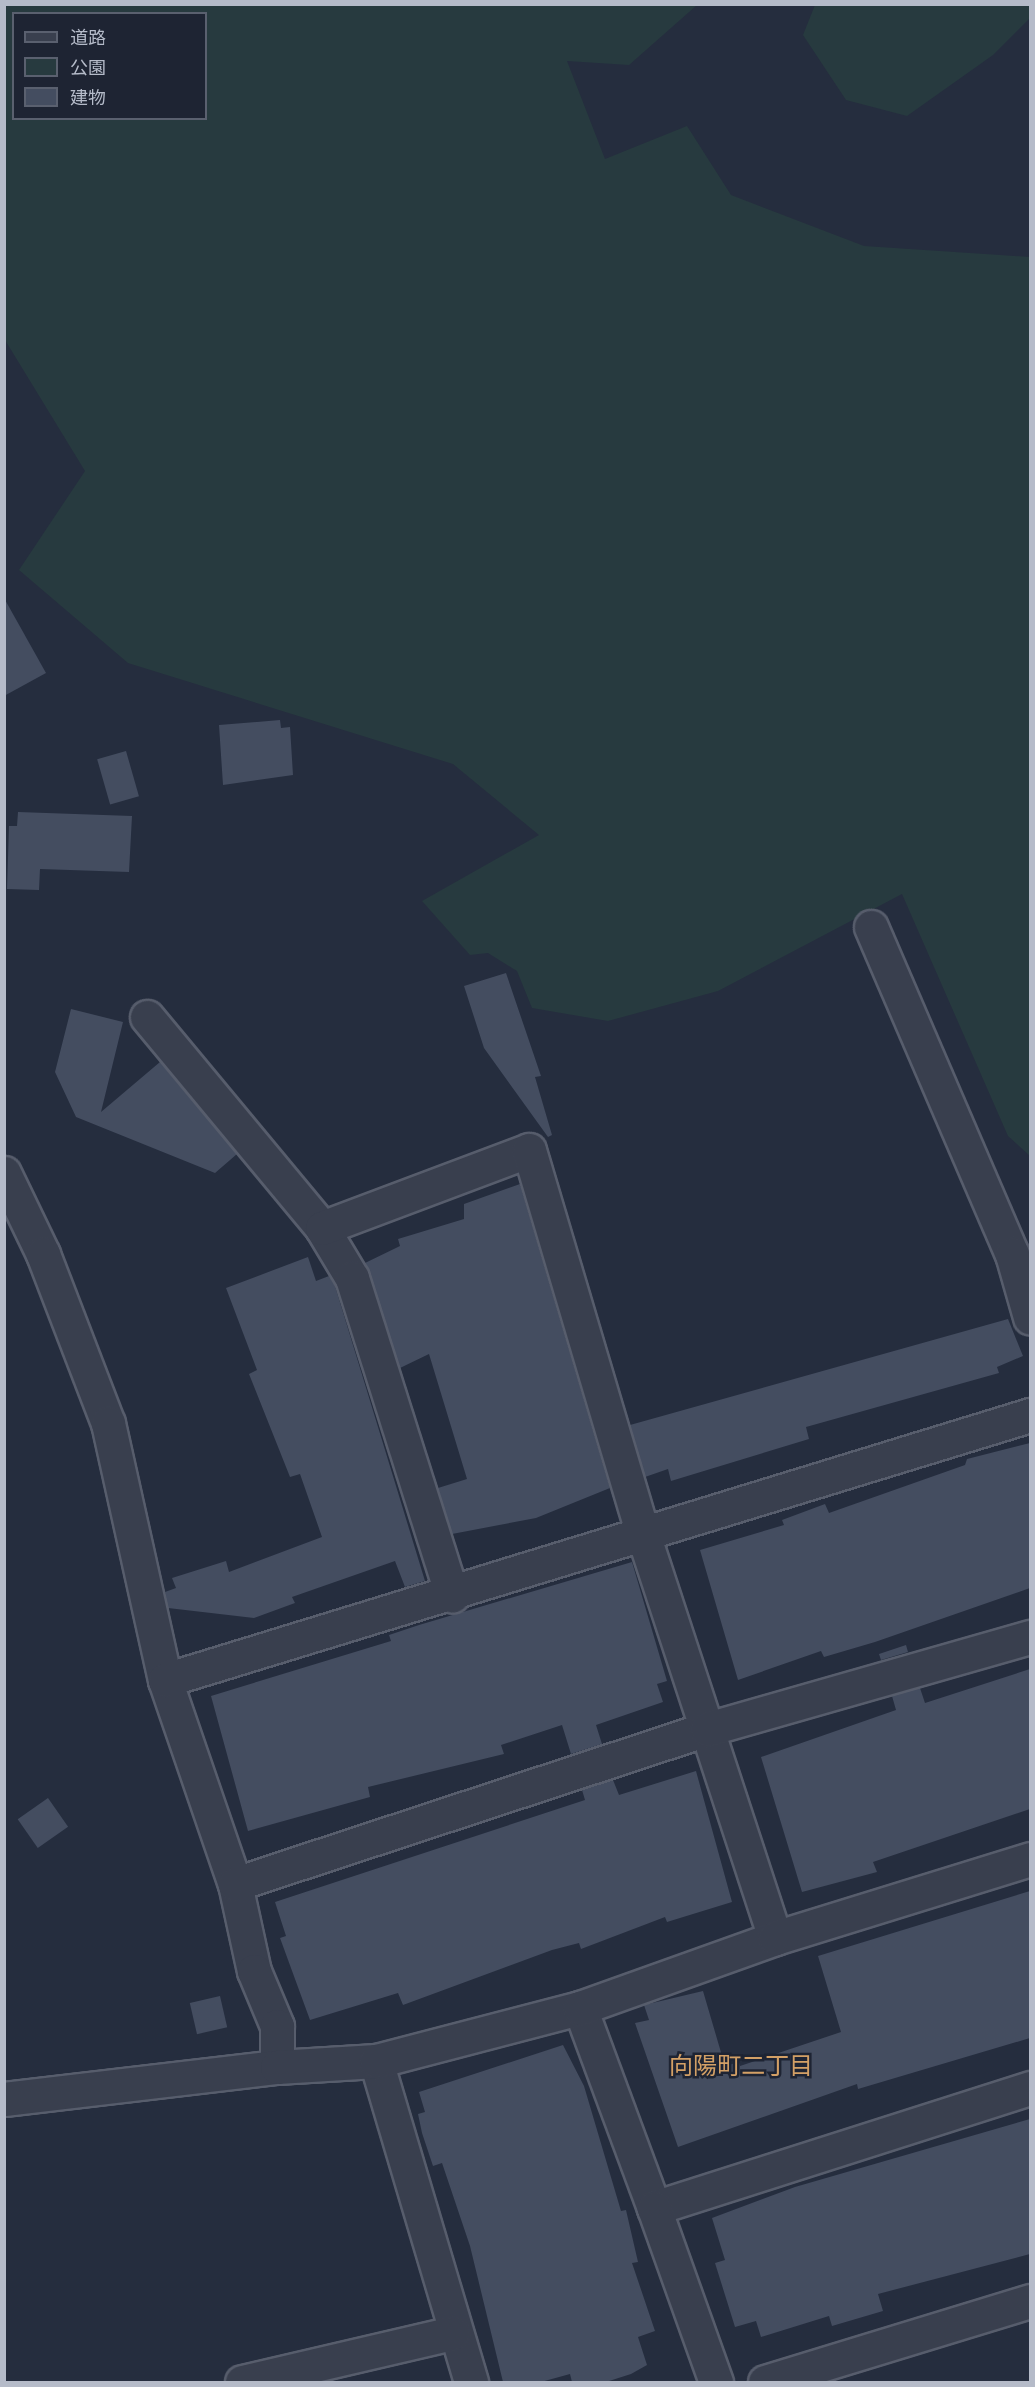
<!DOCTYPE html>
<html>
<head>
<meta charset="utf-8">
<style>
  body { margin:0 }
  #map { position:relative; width:1035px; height:2387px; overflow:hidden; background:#252d3e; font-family:Jost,"Noto Sans JP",sans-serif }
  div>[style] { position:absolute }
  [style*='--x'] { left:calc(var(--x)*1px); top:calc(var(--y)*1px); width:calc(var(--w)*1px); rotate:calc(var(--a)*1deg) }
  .green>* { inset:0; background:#273a3f }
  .building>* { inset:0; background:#444d60; transform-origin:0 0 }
  .roads { filter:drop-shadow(2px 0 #575d6c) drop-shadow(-2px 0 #575d6c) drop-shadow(0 2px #575d6c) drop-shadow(0 -2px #575d6c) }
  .minor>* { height:33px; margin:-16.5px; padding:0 16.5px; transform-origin:16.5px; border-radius:16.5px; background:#393f4e }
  span { translate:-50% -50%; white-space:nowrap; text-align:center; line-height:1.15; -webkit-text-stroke:5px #1e2433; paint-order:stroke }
  .neighbourhood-label { font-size:24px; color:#d3a066 }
  .frame { position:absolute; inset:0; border:6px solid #b5bbc9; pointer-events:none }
  .legend { position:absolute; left:12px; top:12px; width:195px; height:108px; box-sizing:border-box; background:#1e2433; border:2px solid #5a606f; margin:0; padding:8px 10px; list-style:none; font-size:18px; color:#b5bbc9 }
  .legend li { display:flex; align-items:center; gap:12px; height:30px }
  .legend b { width:30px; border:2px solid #5a606f }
</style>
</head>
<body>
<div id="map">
  <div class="green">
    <i style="clip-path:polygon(evenodd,5px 5px,697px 5px,629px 65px,567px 61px,605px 159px,687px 126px,731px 195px,864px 246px,1030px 257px,1030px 1156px,1008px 1136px,902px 894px,718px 991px,608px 1021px,532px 1008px,517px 971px,488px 953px,470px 955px,422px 901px,539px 835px,453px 764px,128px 663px,19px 570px,85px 471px,5px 340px,5px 5px,14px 14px,206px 14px,206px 118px,14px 118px,14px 14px)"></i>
    <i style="clip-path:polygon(815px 5px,1030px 5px,1030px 18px,993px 55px,907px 116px,846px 100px,803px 35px)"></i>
  </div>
  <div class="building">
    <i style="clip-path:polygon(4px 598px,46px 673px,4px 696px)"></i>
    <i style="clip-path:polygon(280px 720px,281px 728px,290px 727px,293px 775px,223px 785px,219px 725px)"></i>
    <i style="left:126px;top:751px;width:47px;height:30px;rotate:74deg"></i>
    <i style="clip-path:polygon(18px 812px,132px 816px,129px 872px,40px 869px,39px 890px,7px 889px,9px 826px,17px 826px)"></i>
    <i style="clip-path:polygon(506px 973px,541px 1076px,535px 1077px,552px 1135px,548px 1137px,484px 1048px,464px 986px)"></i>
    <i style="clip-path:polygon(71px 1009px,123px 1022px,101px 1112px,160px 1062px,237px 1154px,215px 1173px,76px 1117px,55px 1072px)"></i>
    <i style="clip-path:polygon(520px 1184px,610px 1488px,536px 1518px,452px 1534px,438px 1488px,467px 1479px,429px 1354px,400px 1368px,365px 1263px,400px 1246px,398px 1239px,464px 1219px,464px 1204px)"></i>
    <i style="clip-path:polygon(308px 1257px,316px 1281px,329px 1276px,335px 1286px,425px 1581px,405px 1587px,395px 1561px,292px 1597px,295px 1603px,254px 1618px,168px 1608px,165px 1592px,176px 1588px,172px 1578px,226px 1561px,229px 1572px,322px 1537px,300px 1474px,290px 1477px,249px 1374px,257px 1370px,226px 1288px)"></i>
    <i style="clip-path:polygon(1008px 1319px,1023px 1356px,997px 1367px,999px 1373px,806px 1427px,809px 1439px,671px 1481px,668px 1469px,645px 1477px,630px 1425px)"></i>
    <i style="clip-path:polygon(1030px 1443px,1030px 1588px,875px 1642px,824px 1657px,821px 1651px,738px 1680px,700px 1550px,784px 1525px,782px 1520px,825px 1504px,829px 1513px,965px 1465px,967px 1459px)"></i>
    <i style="clip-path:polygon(632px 1562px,667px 1681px,657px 1684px,663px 1702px,596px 1725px,602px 1744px,571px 1754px,562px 1725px,501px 1745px,504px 1754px,368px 1787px,370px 1797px,248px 1831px,211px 1696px,391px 1641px,389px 1635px,419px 1625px)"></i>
    <i style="clip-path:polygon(906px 1645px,908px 1652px,881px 1660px,879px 1654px)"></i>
    <i style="clip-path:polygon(1030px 1669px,1030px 1809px,873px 1862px,877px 1872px,802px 1892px,761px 1757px,896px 1710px,892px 1696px,920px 1688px,925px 1703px)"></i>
    <i style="clip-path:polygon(696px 1771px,732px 1902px,667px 1922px,665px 1917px,581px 1949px,579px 1943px,552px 1950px,403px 2005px,398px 1993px,310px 2020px,280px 1938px,286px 1936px,275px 1902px,585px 1800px,582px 1790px,613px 1780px,619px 1795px)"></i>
    <i style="left:48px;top:1798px;width:35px;height:37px;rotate:55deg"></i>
    <i style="clip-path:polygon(1030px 1891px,1030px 2038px,858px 2089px,857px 2084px,678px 2147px,635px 2023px,649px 2020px,644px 2005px,703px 1991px,725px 2066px,739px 2062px,740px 2066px,841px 2032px,818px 1956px)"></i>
    <i style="left:220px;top:1996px;width:32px;height:31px;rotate:77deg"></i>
    <i style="clip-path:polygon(563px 2045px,584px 2086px,621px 2211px,626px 2210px,638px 2262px,632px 2263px,655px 2331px,638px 2337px,647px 2365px,631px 2374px,606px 2382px,572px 2382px,570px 2374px,541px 2382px,503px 2382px,470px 2246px,442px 2163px,433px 2166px,422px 2133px,418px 2114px,425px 2112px,419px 2092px)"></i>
    <i style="clip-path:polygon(1030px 2119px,1030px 2254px,878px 2294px,883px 2311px,832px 2326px,829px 2316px,761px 2337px,756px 2321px,735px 2327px,715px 2263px,725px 2260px,712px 2218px,795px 2187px)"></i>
  </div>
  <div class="roads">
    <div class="minor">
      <i style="--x:871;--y:927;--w:356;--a:66.7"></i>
      <i style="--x:1012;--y:1254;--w:66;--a:74.1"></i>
      <i style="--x:147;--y:1017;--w:274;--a:50.3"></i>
      <i style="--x:322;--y:1228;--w:58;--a:59"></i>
      <i style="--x:352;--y:1278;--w:333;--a:72.5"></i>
      <i style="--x:4;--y:1173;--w:90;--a:64.3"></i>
      <i style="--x:43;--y:1254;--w:181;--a:69"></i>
      <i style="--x:108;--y:1423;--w:263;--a:77.5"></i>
      <i style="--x:165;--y:1680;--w:216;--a:71.1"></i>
      <i style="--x:235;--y:1884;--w:89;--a:77.7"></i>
      <i style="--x:254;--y:1971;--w:60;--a:67.3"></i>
      <i style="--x:277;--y:2026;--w:41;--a:90"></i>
      <i style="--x:322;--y:1228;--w:221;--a:-20.6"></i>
      <i style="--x:529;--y:1150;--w:401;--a:73.5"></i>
      <i style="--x:643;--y:1534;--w:425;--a:71.9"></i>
      <i style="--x:165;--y:1680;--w:905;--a:-17.03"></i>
      <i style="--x:235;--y:1884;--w:497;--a:-18.2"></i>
      <i style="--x:707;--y:1729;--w:336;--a:-15.9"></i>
      <i style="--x:580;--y:2008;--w:213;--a:69.7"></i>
      <i style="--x:654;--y:2208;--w:395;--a:-17.7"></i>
      <i style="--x:376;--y:2061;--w:335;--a:73.5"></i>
      <i style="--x:4;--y:2099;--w:275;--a:-6.7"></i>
      <i style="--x:277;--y:2067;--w:99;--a:-3.5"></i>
      <i style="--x:376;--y:2061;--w:211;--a:-14.6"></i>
      <i style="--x:580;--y:2008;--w:207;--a:-19.7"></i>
      <i style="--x:775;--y:1938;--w:267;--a:-17.2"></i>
      <i style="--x:654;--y:2208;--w:185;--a:70.4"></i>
      <i style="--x:242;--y:2382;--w:216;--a:-13.1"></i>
      <i style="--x:765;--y:2382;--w:277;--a:-17"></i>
    </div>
  </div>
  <div class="neighbourhood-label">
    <span style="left:741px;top:2066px">向陽町二丁目</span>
  </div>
  <div class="frame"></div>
  <ul class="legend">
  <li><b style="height:8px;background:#393f4e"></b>道路</li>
  <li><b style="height:16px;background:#273a3f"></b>公園</li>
  <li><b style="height:16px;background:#444d60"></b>建物</li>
  </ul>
</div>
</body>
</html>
